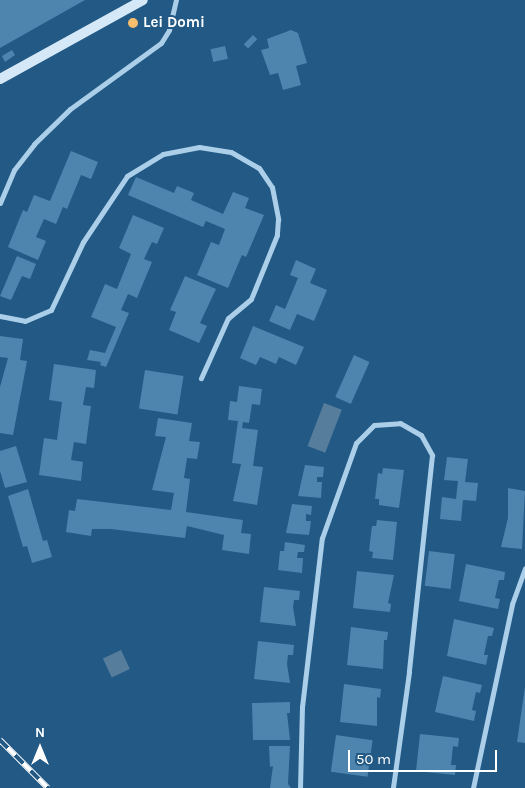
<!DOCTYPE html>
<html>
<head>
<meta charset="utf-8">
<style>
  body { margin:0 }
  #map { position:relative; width:525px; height:788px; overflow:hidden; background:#225985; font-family:Karla,sans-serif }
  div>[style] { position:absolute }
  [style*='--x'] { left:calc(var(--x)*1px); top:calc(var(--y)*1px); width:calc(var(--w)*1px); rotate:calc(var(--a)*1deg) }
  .water>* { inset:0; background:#567d9c; transform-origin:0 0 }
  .building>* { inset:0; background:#4e85af; transform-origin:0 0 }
  .street>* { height:5px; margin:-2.5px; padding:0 2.5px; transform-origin:2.5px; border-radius:2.5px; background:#abcee9 }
  .secondary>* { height:10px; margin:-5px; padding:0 5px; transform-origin:5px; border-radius:5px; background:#d5e8f7 }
  .rail>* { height:5.5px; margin-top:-2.75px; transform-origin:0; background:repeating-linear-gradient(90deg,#225985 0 11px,#fff 0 22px); box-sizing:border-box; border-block:1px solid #fff }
  .dots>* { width:14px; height:14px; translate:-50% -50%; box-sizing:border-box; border:2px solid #225985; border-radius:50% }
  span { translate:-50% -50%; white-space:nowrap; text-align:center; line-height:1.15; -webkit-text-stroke:4px #225985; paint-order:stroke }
  .poi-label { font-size:15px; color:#fff; font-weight:700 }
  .left { translate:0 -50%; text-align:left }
  .north { position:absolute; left:15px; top:723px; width:50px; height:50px; -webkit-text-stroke:4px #225985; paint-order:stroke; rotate:0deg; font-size:14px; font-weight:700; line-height:20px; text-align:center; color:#fff }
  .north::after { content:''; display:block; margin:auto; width:18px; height:22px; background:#fff; clip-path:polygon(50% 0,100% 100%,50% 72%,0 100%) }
  .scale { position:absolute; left:348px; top:750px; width:149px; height:22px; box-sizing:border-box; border:2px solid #fff; border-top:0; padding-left:6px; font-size:15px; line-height:18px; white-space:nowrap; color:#fff; -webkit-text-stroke:4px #225985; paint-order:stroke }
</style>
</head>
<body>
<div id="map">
  <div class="water">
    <i style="left:324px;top:403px;width:19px;height:46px;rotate:21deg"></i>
    <i style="left:121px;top:650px;width:21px;height:20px;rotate:65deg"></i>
  </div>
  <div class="building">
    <i style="clip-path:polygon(0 0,85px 0,0 48px)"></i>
    <i style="clip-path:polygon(291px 30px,298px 33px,307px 63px,296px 66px,301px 85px,283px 90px,278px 73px,270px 75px,261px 50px,269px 48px,267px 39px)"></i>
    <i style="left:253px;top:35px;width:6px;height:13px;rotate:45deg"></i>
    <i style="left:225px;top:46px;width:13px;height:15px;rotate:77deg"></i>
    <i style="clip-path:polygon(12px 50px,15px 55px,5px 62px,2px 56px)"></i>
    <i style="clip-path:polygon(71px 151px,98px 162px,91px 179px,81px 175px,67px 209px,63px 207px,56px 224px,44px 219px,36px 237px,46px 241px,38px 260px,8px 247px,23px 210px,27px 212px,34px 195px,50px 201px)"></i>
    <i style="clip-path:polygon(136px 177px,174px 193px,177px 186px,194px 193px,191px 200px,223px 214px,233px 192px,249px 198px,245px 208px,264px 215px,246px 257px,242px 255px,228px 288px,197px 275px,211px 242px,219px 245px,225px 229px,206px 221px,203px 227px,128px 195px)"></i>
    <i style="clip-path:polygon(133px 215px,164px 228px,157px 244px,152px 242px,144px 259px,152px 262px,137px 298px,128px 294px,121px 310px,129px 313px,106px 367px,100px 365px,101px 362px,87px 360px,90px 350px,105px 353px,116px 327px,91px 317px,105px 284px,117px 289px,131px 254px,119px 248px)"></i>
    <i style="clip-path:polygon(17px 256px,36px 264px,30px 279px,22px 276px,11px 300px,0 296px)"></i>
    <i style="clip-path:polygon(296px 260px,316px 269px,310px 283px,327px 290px,314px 321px,297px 314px,290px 330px,269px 321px,276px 305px,285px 309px,298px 278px,290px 275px)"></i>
    <i style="clip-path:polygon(185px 276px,216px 289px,200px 323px,207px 326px,199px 343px,169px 330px,176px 312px,170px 310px)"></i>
    <i style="clip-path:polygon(253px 326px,304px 347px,296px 365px,279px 357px,276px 364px,260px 357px,256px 365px,240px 358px)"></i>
    <i style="clip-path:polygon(0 336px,23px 339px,20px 360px,27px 361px,13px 435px,0 433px,0 387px,8px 358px,0 357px)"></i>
    <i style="left:354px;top:355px;width:17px;height:46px;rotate:24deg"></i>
    <i style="clip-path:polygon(54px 364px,96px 370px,94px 388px,86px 387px,83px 405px,91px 406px,86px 444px,74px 442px,71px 460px,83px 462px,81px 481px,39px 475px,44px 438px,57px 440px,62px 402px,49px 400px)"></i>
    <i style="left:145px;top:370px;width:39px;height:39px;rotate:9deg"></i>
    <i style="clip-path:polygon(239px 386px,262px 389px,260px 405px,252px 404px,249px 423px,243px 422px,242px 428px,258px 430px,253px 466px,263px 467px,257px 505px,233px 501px,241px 464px,232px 463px,238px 421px,228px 420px,230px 401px,237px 402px)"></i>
    <i style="clip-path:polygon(158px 418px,192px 423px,189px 441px,200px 442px,197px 459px,187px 458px,184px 478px,190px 479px,186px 512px,243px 520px,241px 533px,251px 534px,249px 554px,222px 550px,224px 535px,187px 526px,185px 538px,111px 529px,92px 529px,91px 536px,66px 532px,69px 510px,75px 511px,77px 499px,171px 510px,174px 493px,152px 490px,166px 437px,155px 436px)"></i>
    <i style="clip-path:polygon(16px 446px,27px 482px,5px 488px,0 471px,0 451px)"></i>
    <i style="clip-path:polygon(447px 457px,468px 459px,465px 482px,478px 483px,476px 501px,463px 500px,461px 521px,440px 519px,442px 497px,456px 499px,458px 481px,444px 480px)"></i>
    <i style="clip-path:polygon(305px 465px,324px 467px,323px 477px,317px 477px,317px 482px,322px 482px,321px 498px,298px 496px)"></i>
    <i style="clip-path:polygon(383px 468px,404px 470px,399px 508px,379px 505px,379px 499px,375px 499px,378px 473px,382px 474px)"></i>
    <i style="clip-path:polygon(508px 488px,525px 491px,522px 549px,501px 547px,508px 518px)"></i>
    <i style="clip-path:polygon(28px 489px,43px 541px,47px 540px,52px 557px,32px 563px,27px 546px,23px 547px,8px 496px)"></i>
    <i style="clip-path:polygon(292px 504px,312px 506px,311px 515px,306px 514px,306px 521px,311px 521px,309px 535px,286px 533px)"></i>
    <i style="clip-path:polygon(377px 520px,397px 522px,393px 560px,372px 558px,373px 552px,369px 551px,372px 526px,376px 526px)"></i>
    <i style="clip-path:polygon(285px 542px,305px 545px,304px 552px,298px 552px,297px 558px,303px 558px,302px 573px,278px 570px,280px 551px,284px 551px)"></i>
    <i style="left:429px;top:551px;width:26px;height:35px;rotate:7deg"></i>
    <i style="clip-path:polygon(466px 564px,505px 572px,504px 580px,499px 580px,495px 598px,500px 599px,498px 609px,459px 601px)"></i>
    <i style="clip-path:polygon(357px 571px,394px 575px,388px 603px,391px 604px,390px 612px,353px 608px)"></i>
    <i style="clip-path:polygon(264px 587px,300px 591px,299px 600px,294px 600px,293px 607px,296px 626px,260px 622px)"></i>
    <i style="clip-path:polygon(454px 619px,494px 628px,492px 636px,488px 636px,484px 655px,488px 655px,486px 665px,447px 656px)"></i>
    <i style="clip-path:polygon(351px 627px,388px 632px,387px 640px,384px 640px,383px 669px,347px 665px)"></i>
    <i style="clip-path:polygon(258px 641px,294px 645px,293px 655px,288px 655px,287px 664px,290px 683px,254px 679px)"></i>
    <i style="clip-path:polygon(443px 676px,482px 685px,480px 693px,476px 692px,472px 710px,476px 711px,474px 721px,435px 712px)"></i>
    <i style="clip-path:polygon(344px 684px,381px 689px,380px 698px,377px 697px,377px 726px,340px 722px)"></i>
    <i style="clip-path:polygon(525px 687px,525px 743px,517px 742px)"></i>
    <i style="clip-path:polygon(290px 702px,290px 713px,287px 713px,290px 740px,253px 740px,252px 703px)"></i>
    <i style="clip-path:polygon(420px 734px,459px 738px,458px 747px,453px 746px,451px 765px,456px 765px,455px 775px,416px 771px)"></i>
    <i style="left:336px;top:735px;width:37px;height:37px;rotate:8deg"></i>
    <i style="clip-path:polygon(269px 746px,290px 746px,288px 784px,291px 788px,270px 788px,273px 766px,270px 767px)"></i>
  </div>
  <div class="street">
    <i style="--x:0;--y:203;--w:36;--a:-67"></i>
    <i style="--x:14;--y:170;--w:33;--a:-52"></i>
    <i style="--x:34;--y:144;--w:50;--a:-44.2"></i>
    <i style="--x:70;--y:109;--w:112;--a:-36"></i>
    <i style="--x:161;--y:43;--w:15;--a:-58"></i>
    <i style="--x:169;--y:30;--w:31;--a:-77"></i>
    <i style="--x:0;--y:316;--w:25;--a:11"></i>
    <i style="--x:25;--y:321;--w:28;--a:-23"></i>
    <i style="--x:51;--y:310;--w:75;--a:-64.8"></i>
    <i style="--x:83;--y:242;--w:79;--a:-56.3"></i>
    <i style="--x:127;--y:176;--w:42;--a:-31.4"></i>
    <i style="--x:163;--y:154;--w:37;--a:-11"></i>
    <i style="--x:199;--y:147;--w:32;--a:9"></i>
    <i style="--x:231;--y:152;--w:32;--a:30"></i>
    <i style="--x:259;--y:168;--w:23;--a:56"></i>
    <i style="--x:272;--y:187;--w:33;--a:79"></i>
    <i style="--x:278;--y:219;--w:16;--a:94"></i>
    <i style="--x:277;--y:235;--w:69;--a:112.1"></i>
    <i style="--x:251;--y:299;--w:30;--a:140"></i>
    <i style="--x:228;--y:318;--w:66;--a:114.2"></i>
    <i style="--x:300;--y:788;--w:81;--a:-88.6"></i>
    <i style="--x:302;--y:707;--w:170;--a:-83.3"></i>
    <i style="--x:322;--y:538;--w:101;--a:-70.3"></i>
    <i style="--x:356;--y:443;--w:25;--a:-45"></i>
    <i style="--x:374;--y:425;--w:26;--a:-4"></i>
    <i style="--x:400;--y:423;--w:24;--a:30"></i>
    <i style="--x:421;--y:435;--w:23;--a:61"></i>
    <i style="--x:432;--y:455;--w:218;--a:96.1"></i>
    <i style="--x:409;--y:672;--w:117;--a:97.9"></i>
    <i style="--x:473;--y:788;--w:188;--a:-78"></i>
    <i style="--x:512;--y:604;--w:38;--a:-70"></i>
  </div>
  <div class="secondary">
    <i style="--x:0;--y:79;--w:163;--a:-28.9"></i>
  </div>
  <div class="rail">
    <i style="--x:0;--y:740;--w:68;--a:45"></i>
  </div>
  <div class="dots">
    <i style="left:133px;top:23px;background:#f5be6c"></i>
  </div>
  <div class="poi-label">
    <span class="left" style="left:143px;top:23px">Lei Domi</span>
  </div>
  <div class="north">N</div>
  <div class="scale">50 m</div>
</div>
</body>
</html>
